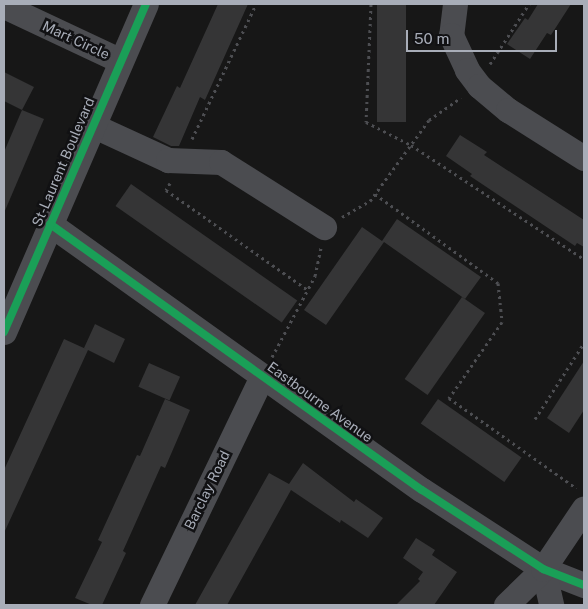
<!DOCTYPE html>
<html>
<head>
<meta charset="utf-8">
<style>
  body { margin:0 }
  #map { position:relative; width:588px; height:609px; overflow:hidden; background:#171717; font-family:"Public Sans",sans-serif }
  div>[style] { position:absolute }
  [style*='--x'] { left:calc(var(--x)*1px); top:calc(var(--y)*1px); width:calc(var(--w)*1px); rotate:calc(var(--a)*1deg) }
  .building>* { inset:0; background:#353536; transform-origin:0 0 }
  .path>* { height:3px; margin-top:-1.5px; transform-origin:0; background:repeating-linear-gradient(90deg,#4d4e52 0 2.5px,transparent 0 6.5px) }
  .minor>* { height:25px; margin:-12.5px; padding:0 12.5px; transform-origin:12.5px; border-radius:12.5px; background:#4b4c50 }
  .cycleway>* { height:8px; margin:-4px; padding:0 4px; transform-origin:4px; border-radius:4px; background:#1a9f57 }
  span { translate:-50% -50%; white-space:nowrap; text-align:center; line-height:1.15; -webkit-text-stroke:5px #111113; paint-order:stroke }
  .street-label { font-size:14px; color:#a8adb8 }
  .frame { position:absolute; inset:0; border:5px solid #a8adb8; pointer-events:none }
  .scale { position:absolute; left:406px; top:30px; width:151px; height:22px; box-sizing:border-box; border:2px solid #a8adb8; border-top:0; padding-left:6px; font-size:15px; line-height:18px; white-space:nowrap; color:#a8adb8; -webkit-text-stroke:4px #111113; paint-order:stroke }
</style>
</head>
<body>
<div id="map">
  <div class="building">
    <i style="clip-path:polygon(218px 4px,248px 4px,205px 100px,200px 97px,179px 146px,171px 146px,153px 137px,177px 86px,180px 88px)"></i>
    <i style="left:377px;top:4px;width:29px;height:118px"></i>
    <i style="clip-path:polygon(538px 4px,571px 4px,551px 35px,547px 33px,530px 59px,507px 44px,525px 18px,528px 20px)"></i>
    <i style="clip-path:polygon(4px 72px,34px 87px,22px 110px,4px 101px)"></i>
    <i style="clip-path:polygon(22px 110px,44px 119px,4px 213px,4px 152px)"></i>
    <i style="clip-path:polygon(460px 135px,487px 152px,484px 155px,584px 220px,584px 247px,577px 243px,575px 246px,470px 176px,472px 174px,446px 156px)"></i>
    <i style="left:131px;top:184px;width:203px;height:27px;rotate:35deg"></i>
    <i style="clip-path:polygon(397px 219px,481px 277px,465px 299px,384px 242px,326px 325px,304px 310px,362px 227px,382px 241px)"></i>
    <i style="left:462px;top:297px;width:28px;height:100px;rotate:35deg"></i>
    <i style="clip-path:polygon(95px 324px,125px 339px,114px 363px,88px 350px,4px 533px,4px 470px,64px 339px,86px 349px,84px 348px)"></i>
    <i style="clip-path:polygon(584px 361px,584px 410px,569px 433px,547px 418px)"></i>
    <i style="left:149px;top:363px;width:34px;height:26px;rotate:24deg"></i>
    <i style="clip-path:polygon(165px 399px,190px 410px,165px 468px,161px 466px,123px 551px,126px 553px,102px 605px,92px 605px,75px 598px,102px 542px,98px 540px,137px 455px,140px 456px)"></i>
    <i style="left:438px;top:399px;width:102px;height:30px;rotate:35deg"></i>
    <i style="clip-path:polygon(303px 463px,354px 502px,356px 499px,383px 518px,368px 538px,341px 520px,340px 523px,291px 490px,227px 605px,195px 605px,269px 473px,289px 484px)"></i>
    <i style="clip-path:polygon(416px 538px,435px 550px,432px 555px,457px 572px,434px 605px,396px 605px,420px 581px,418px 579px,423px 572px,403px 558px)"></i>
  </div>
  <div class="path">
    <i style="--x:371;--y:4;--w:118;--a:92.4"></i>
    <i style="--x:366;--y:122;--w:51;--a:27.1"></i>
    <i style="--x:411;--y:145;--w:207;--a:33.4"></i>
    <i style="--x:490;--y:64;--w:72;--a:-57"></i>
    <i style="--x:192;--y:139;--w:149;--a:-64.6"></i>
    <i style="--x:170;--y:183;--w:8;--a:120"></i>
    <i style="--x:166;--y:190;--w:174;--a:35.2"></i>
    <i style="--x:375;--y:194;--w:152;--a:35.9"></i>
    <i style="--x:498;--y:283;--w:39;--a:84"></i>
    <i style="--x:502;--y:322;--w:93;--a:124.9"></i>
    <i style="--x:449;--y:398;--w:156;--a:35.3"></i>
    <i style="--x:342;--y:217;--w:32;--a:-30"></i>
    <i style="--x:370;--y:201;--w:100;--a:-53.9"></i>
    <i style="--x:429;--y:120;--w:39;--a:-35"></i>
    <i style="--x:272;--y:357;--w:92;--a:-62"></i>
    <i style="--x:315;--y:276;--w:29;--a:-78"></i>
    <i style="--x:535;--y:419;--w:90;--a:-57.2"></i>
  </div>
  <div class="minor">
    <i style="--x:455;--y:4;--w:31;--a:97"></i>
    <i style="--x:451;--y:35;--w:38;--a:65"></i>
    <i style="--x:467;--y:70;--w:20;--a:53"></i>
    <i style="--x:479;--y:86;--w:38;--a:40"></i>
    <i style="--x:508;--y:110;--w:90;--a:32.3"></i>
    <i style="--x:4;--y:6;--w:129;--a:25.2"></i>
    <i style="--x:92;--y:125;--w:84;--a:24.7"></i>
    <i style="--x:168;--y:160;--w:53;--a:2.2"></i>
    <i style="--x:221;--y:162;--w:122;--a:32.3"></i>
    <i style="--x:50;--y:224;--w:457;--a:35.6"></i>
    <i style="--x:422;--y:490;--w:145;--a:33.1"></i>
    <i style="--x:543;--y:569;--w:44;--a:21.3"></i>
    <i style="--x:4;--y:332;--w:357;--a:-66.6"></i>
    <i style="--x:543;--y:569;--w:37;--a:77"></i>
    <i style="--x:152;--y:605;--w:254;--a:-64.3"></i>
    <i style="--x:506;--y:605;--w:52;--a:-44.2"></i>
    <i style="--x:543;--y:569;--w:73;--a:-56.1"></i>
  </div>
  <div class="cycleway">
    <i style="--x:50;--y:224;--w:457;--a:35.6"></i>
    <i style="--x:422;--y:490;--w:145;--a:33.1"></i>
    <i style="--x:543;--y:569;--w:44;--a:21.3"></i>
    <i style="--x:4;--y:332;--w:357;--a:-66.6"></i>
  </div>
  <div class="street-label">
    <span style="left:76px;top:40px;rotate:25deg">Mart Circle</span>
    <span style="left:63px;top:162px;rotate:-67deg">St-Laurent Boulevard</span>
    <span style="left:320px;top:402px;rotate:36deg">Eastbourne Avenue</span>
    <span style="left:207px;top:490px;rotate:-64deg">Barclay Road</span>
  </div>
  <div class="frame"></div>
  <div class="scale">50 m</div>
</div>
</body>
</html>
